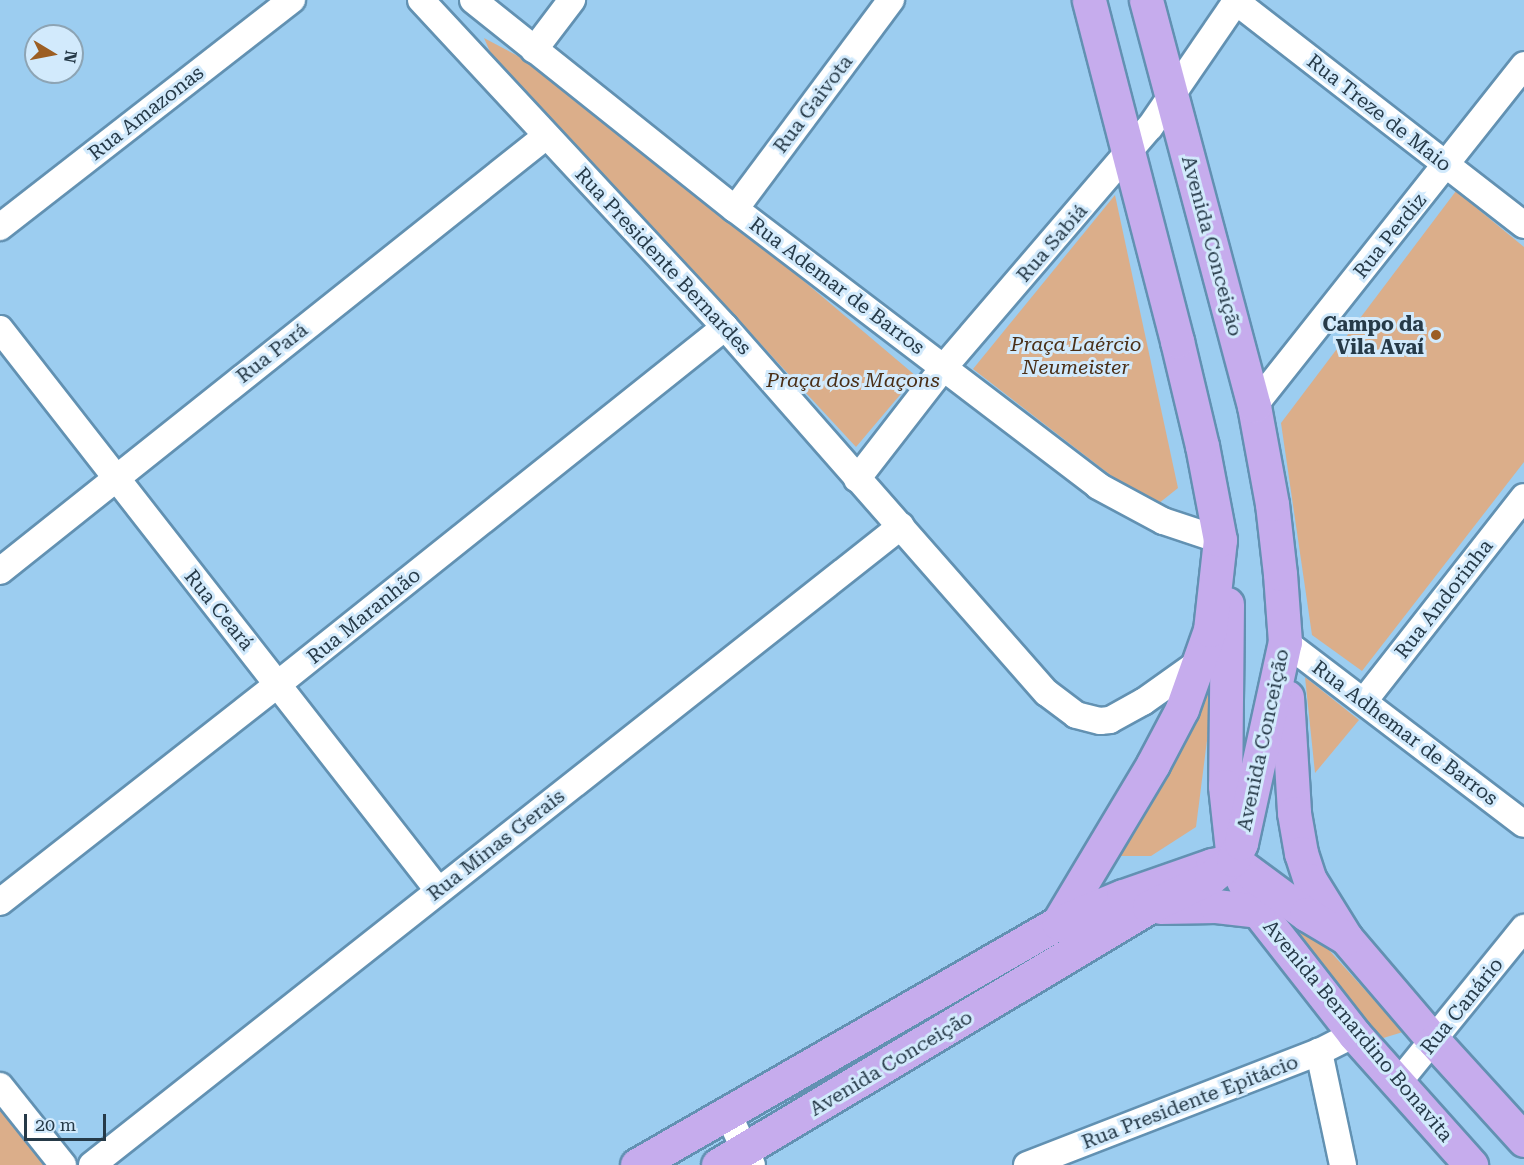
<!DOCTYPE html>
<html>
<head>
<meta charset="utf-8">
<style>
  body { margin:0 }
  #map { position:relative; width:1524px; height:1165px; overflow:hidden; background:#9ccdf0; font-family:"Roboto Serif",serif }
  div>[style] { position:absolute }
  [style*='--x'] { left:calc(var(--x)*1px); top:calc(var(--y)*1px); width:calc(var(--w)*1px); rotate:calc(var(--a)*1deg) }
  .green>* { inset:0; background:#dbae8a }
  .roads { filter:drop-shadow(2px 0 #6291b2) drop-shadow(-2px 0 #6291b2) drop-shadow(0 2px #6291b2) drop-shadow(0 -2px #6291b2) }
  .street>* { height:26px; margin:-13px; padding:0 13px; transform-origin:13px; border-radius:13px; background:#fff }
  .primary>* { height:33px; margin:-16.5px; padding:0 16.5px; transform-origin:16.5px; border-radius:16.5px; background:#c6aced }
  .dots>* { width:16px; height:16px; translate:-50% -50%; box-sizing:border-box; border:3px solid #d2eafc; border-radius:50% }
  span { translate:-50% -50%; white-space:nowrap; text-align:center; line-height:1.15; -webkit-text-stroke:6px #d2eafc; paint-order:stroke }
  .street-label { font-size:20px; color:#263a48 }
  .poi-label { font-size:20px; color:#263a48; font-weight:700 }
  .right { translate:-100% -50%; text-align:right }
  .park-label { font-size:20px; color:#4a2f17; font-style:italic }
  .north { position:absolute; left:24px; top:24px; width:60px; height:60px; box-sizing:border-box; background:#d2eafc; border:2px solid #8da4b4; border-radius:50%; rotate:100deg; font-size:16px; font-weight:700; line-height:24px; text-align:center; color:#263a48 }
  .north::after { content:''; display:block; margin:auto; width:21px; height:27px; background:#9c5e23; clip-path:polygon(50% 0,100% 100%,50% 72%,0 100%) }
  .scale { position:absolute; left:24px; top:1114px; width:82px; height:27px; box-sizing:border-box; border:3px solid #263a48; border-top:0; padding-left:8px; font-size:18px; line-height:21px; white-space:nowrap; color:#263a48; -webkit-text-stroke:4px #d2eafc; paint-order:stroke }
</style>
</head>
<body>
<div id="map">
  <div class="green">
    <i style="clip-path:polygon(484px 38px,544px 70px,734px 222px,916px 376px,856px 447px,744px 326px,569px 150px,495px 63px)"></i>
    <i style="clip-path:polygon(1456px 191px,1524px 247px,1524px 462px,1362px 671px,1312px 635px,1281px 423px)"></i>
    <i style="clip-path:polygon(1115px 195px,1178px 488px,1153px 508px,973px 369px)"></i>
    <i style="clip-path:polygon(1305px 677px,1359px 720px,1315px 773px)"></i>
    <i style="clip-path:polygon(1209px 678px,1212px 701px,1196px 827px,1151px 856px,1110px 856px)"></i>
    <i style="clip-path:polygon(1309px 928px,1403px 1032px,1380px 1039px,1295px 937px)"></i>
    <i style="clip-path:polygon(0 1094px,57px 1165px,0 1165px)"></i>
  </div>
  <div class="roads">
    <div class="street">
      <i style="--x:421;--y:0;--w:446;--a:47.1"></i>
      <i style="--x:725;--y:327;--w:487;--a:48.7"></i>
      <i style="--x:1047;--y:693;--w:36;--a:37"></i>
      <i style="--x:1076;--y:715;--w:25;--a:14"></i>
      <i style="--x:1100;--y:721;--w:10;--a:-6"></i>
      <i style="--x:1110;--y:720;--w:38;--a:-29"></i>
      <i style="--x:1143;--y:702;--w:71;--a:-35.3"></i>
      <i style="--x:473;--y:0;--w:335;--a:38.6"></i>
      <i style="--x:735;--y:209;--w:457;--a:37.3"></i>
      <i style="--x:1098;--y:486;--w:74;--a:28.3"></i>
      <i style="--x:1163;--y:521;--w:60;--a:18.4"></i>
      <i style="--x:1234;--y:0;--w:367;--a:37.8"></i>
      <i style="--x:534;--y:50;--w:63;--a:-52.8"></i>
      <i style="--x:735;--y:209;--w:261;--a:-53.3"></i>
      <i style="--x:0;--y:227;--w:370;--a:-37.9"></i>
      <i style="--x:0;--y:329;--w:712;--a:52.02"></i>
      <i style="--x:1254;--y:406;--w:435;--a:-51.6"></i>
      <i style="--x:857;--y:479;--w:142;--a:-52.2"></i>
      <i style="--x:944;--y:367;--w:316;--a:-49.4"></i>
      <i style="--x:1150;--y:127;--w:154;--a:-55.6"></i>
      <i style="--x:0;--y:571;--w:698;--a:-38.54"></i>
      <i style="--x:1285;--y:642;--w:300;--a:37.3"></i>
      <i style="--x:1364;--y:701;--w:259;--a:-51.9"></i>
      <i style="--x:0;--y:902;--w:353;--a:-38.1"></i>
      <i style="--x:278;--y:684;--w:572;--a:-38.61"></i>
      <i style="--x:1398;--y:1083;--w:200;--a:-50.9"></i>
      <i style="--x:0;--y:1086;--w:101;--a:51.4"></i>
      <i style="--x:728;--y:1114;--w:56;--a:64.8"></i>
      <i style="--x:92;--y:1165;--w:1031;--a:-38.3"></i>
      <i style="--x:1027;--y:1165;--w:313;--a:-21.2"></i>
      <i style="--x:1343;--y:1165;--w:116;--a:-102"></i>
      <i style="--x:1319;--y:1052;--w:39;--a:-27"></i>
    </div>
    <div class="primary">
      <i style="--x:1227;--y:604;--w:182;--a:90.6"></i>
      <i style="--x:1225;--y:786;--w:74;--a:83.8"></i>
      <i style="--x:1233;--y:860;--w:57;--a:63.9"></i>
      <i style="--x:1258;--y:911;--w:156;--a:52"></i>
      <i style="--x:1354;--y:1034;--w:176;--a:48.2"></i>
      <i style="--x:1287;--y:697;--w:116;--a:86.5"></i>
      <i style="--x:1294;--y:813;--w:41;--a:80.1"></i>
      <i style="--x:1301;--y:853;--w:28;--a:72"></i>
      <i style="--x:1310;--y:880;--w:68;--a:58.2"></i>
      <i style="--x:1346;--y:938;--w:135;--a:49.5"></i>
      <i style="--x:1434;--y:1041;--w:134;--a:47.7"></i>
      <i style="--x:1160;--y:907;--w:56;--a:-1"></i>
      <i style="--x:1216;--y:906;--w:42;--a:6.8"></i>
      <i style="--x:1058;--y:923;--w:185;--a:-59.1"></i>
      <i style="--x:1153;--y:764;--w:62;--a:-62.2"></i>
      <i style="--x:1182;--y:709;--w:84;--a:-70.5"></i>
      <i style="--x:1210;--y:630;--w:91;--a:-83.7"></i>
      <i style="--x:1220;--y:540;--w:96;--a:-100.8"></i>
      <i style="--x:1202;--y:446;--w:108;--a:-103.4"></i>
      <i style="--x:1177;--y:341;--w:352;--a:-104.5"></i>
      <i style="--x:637;--y:1165;--w:486;--a:-29.9"></i>
      <i style="--x:1058;--y:923;--w:70;--a:-22.6"></i>
      <i style="--x:1123;--y:896;--w:94;--a:-19.2"></i>
      <i style="--x:1212;--y:865;--w:22;--a:-13"></i>
      <i style="--x:1233;--y:860;--w:91;--a:36.5"></i>
      <i style="--x:1306;--y:914;--w:47;--a:31"></i>
      <i style="--x:718;--y:1165;--w:502;--a:-30.91"></i>
      <i style="--x:1149;--y:907;--w:69;--a:-25.8"></i>
      <i style="--x:1211;--y:877;--w:28;--a:-38"></i>
      <i style="--x:1233;--y:860;--w:19;--a:-65"></i>
      <i style="--x:1241;--y:843;--w:206;--a:-77.7"></i>
      <i style="--x:1285;--y:642;--w:68;--a:-94.2"></i>
      <i style="--x:1280;--y:574;--w:70;--a:-96.5"></i>
      <i style="--x:1272;--y:504;--w:100;--a:-100.4"></i>
      <i style="--x:1254;--y:406;--w:420;--a:-104.9"></i>
    </div>
  </div>
  <div class="dots">
    <i style="left:1436px;top:335px;background:#9c5e23"></i>
  </div>
  <div class="street-label">
    <span style="left:813px;top:104px;rotate:-53deg">Rua Gaivota</span>
    <span style="left:146px;top:113px;rotate:-38deg">Rua Amazonas</span>
    <span style="left:1379px;top:113px;rotate:38deg">Rua Treze de Maio</span>
    <span style="left:1390px;top:236px;rotate:-51deg">Rua Perdiz</span>
    <span style="left:1052px;top:243px;rotate:-49deg">Rua Sabiá</span>
    <span style="left:1212px;top:246px;rotate:75deg">Avenida Conceição</span>
    <span style="left:663px;top:261px;rotate:47deg">Rua Presidente Bernardes</span>
    <span style="left:837px;top:286px;rotate:37deg">Rua Ademar de Barros</span>
    <span style="left:272px;top:353px;rotate:-38deg">Rua Pará</span>
    <span style="left:1444px;top:599px;rotate:-52deg">Rua Andorinha</span>
    <span style="left:219px;top:610px;rotate:51deg">Rua Ceará</span>
    <span style="left:364px;top:616px;rotate:-39deg">Rua Maranhão</span>
    <span style="left:1405px;top:733px;rotate:37deg">Rua Adhemar de Barros</span>
    <span style="left:1263px;top:740px;rotate:-78deg">Avenida Conceição</span>
    <span style="left:496px;top:845px;rotate:-38deg">Rua Minas Gerais</span>
    <span style="left:1462px;top:1006px;rotate:-51deg">Rua Canário</span>
    <span style="left:1358px;top:1031px;rotate:50deg">Avenida Bernardino Bonavita</span>
    <span style="left:891px;top:1063px;rotate:-31deg">Avenida Conceição</span>
    <span style="left:1190px;top:1102px;rotate:-21deg">Rua Presidente Epitácio</span>
  </div>
  <div class="poi-label">
    <span class="right" style="left:1424px;top:336px">Campo da<br>Vila Avaí</span>
  </div>
  <div class="park-label">
    <span style="left:1076px;top:356px">Praça Laércio<br>Neumeister</span>
    <span style="left:853px;top:380px">Praça dos Maçons</span>
  </div>
  <div class="north">N</div>
  <div class="scale">20 m</div>
</div>
</body>
</html>
